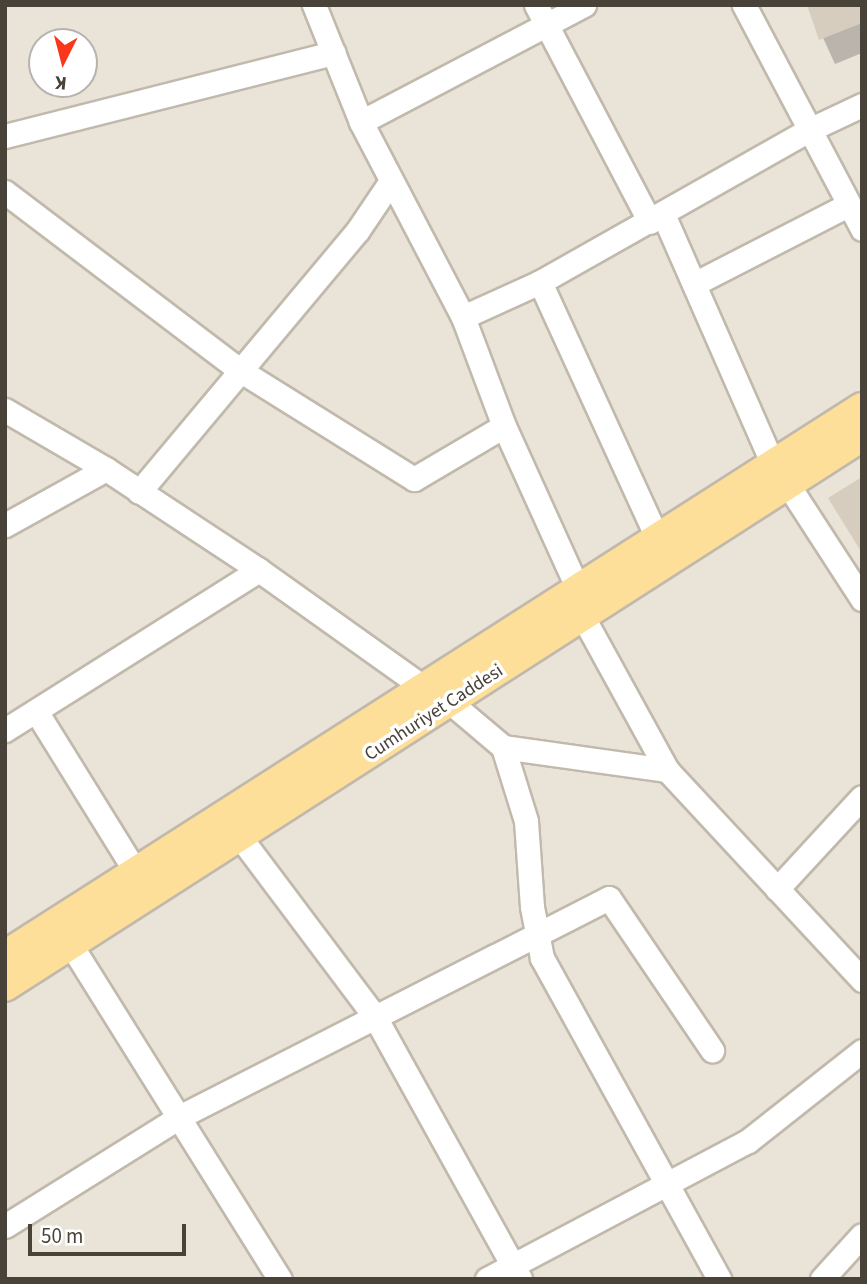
<!DOCTYPE html>
<html>
<head>
<meta charset="utf-8">
<style>
  body { margin:0 }
  #map { position:relative; width:867px; height:1284px; overflow:hidden; background:#f5f1ea; font-family:"Source Sans 3",sans-serif }
  div>[style] { position:absolute }
  [style*='--x'] { left:calc(var(--x)*1px); top:calc(var(--y)*1px); width:calc(var(--w)*1px); rotate:calc(var(--a)*1deg) }
  .residential>* { inset:0; background:#e9e3d8 }
  .shadow>* { inset:0; background:#0003 }
  .building>* { inset:0; background:#d7cdbf }
  .roads { filter:drop-shadow(2px 0 #c1b9ac) drop-shadow(-2px 0 #c1b9ac) drop-shadow(0 2px #c1b9ac) drop-shadow(0 -2px #c1b9ac) }
  .minor>* { height:23px; margin:-11.5px; padding:0 11.5px; transform-origin:11.5px; border-radius:11.5px; background:#fff }
  .major>* { height:30px; margin:-15px; padding:0 15px; transform-origin:15px; border-radius:15px; background:#fedf99 }
  span { translate:-50% -50%; white-space:nowrap; text-align:center; line-height:1.15; -webkit-text-stroke:7px #fff; paint-order:stroke }
  .street-label { font-size:19px; color:#494238 }
  .frame { position:absolute; inset:0; border:7px solid #494238; pointer-events:none }
  .north { position:absolute; left:28px; top:28px; width:70px; height:70px; box-sizing:border-box; background:#fff; border:2px solid #b6b3af; border-radius:50%; rotate:186deg; font-size:19px; font-weight:700; line-height:28px; text-align:center; color:#494238 }
  .north::after { content:''; display:block; margin:auto; width:24px; height:32px; background:#fb371b; clip-path:polygon(50% 0,100% 100%,50% 72%,0 100%) }
  .scale { position:absolute; left:28px; top:1224px; width:158px; height:32px; box-sizing:border-box; border:4px solid #494238; border-top:0; padding-left:9px; font-size:21px; line-height:24px; white-space:nowrap; color:#494238; -webkit-text-stroke:5px #fff; paint-order:stroke }
</style>
</head>
<body>
<div id="map">
  <div class="residential">
    <i style="clip-path:polygon(evenodd,5px 5px,862px 5px,862px 1279px,5px 1279px,5px 5px,42px 42px,84px 42px,84px 84px,42px 84px,42px 42px)"></i>
  </div>
  <div class="shadow">
    <i style="clip-path:polygon(808px 5px,862px 5px,862px 53px,835px 64px)"></i>
  </div>
  <div class="building">
    <i style="clip-path:polygon(807px 5px,862px 5px,862px 23px,819px 40px)"></i>
    <i style="clip-path:polygon(862px 477px,862px 553px,828px 498px)"></i>
  </div>
  <div class="roads">
    <div class="minor">
      <i style="--x:314;--y:5;--w:126;--a:68.1"></i>
      <i style="--x:361;--y:122;--w:220;--a:62.4"></i>
      <i style="--x:463;--y:317;--w:116;--a:69.4"></i>
      <i style="--x:504;--y:426;--w:179;--a:65.6"></i>
      <i style="--x:536;--y:5;--w:245;--a:62.3"></i>
      <i style="--x:744;--y:5;--w:253;--a:62.2"></i>
      <i style="--x:361;--y:122;--w:252;--a:-27.7"></i>
      <i style="--x:5;--y:136;--w:339;--a:-14.2"></i>
      <i style="--x:5;--y:192;--w:296;--a:37.2"></i>
      <i style="--x:241;--y:371;--w:204;--a:32"></i>
      <i style="--x:414;--y:479;--w:104;--a:-30.5"></i>
      <i style="--x:663;--y:214;--w:274;--a:66.3"></i>
      <i style="--x:540;--y:282;--w:281;--a:65.4"></i>
      <i style="--x:694;--y:284;--w:173;--a:-27.2"></i>
      <i style="--x:463;--y:317;--w:85;--a:-24.4"></i>
      <i style="--x:540;--y:282;--w:309;--a:-29.5"></i>
      <i style="--x:809;--y:130;--w:59;--a:-25.3"></i>
      <i style="--x:5;--y:410;--w:117;--a:30.3"></i>
      <i style="--x:106;--y:469;--w:183;--a:33.4"></i>
      <i style="--x:259;--y:570;--w:201;--a:35.5"></i>
      <i style="--x:788;--y:485;--w:136;--a:57"></i>
      <i style="--x:139;--y:492;--w:341;--a:-50.1"></i>
      <i style="--x:358;--y:230;--w:59;--a:-56"></i>
      <i style="--x:5;--y:525;--w:115;--a:-29"></i>
      <i style="--x:583;--y:617;--w:175;--a:61.2"></i>
      <i style="--x:451;--y:703;--w:68;--a:40.2"></i>
      <i style="--x:503;--y:747;--w:166;--a:8"></i>
      <i style="--x:667;--y:770;--w:287;--a:47.1"></i>
      <i style="--x:36;--y:711;--w:190;--a:58.2"></i>
      <i style="--x:5;--y:730;--w:300;--a:-32.2"></i>
      <i style="--x:503;--y:747;--w:77;--a:72.7"></i>
      <i style="--x:526;--y:821;--w:86;--a:86"></i>
      <i style="--x:532;--y:907;--w:52;--a:78.9"></i>
      <i style="--x:542;--y:958;--w:367;--a:61.1"></i>
      <i style="--x:240;--y:837;--w:225;--a:53.1"></i>
      <i style="--x:375;--y:1017;--w:299;--a:61"></i>
      <i style="--x:777;--y:889;--w:125;--a:-47.3"></i>
      <i style="--x:71;--y:945;--w:394;--a:58"></i>
      <i style="--x:5;--y:1226;--w:208;--a:-32"></i>
      <i style="--x:181;--y:1116;--w:480;--a:-27"></i>
      <i style="--x:609;--y:898;--w:184;--a:55.9"></i>
      <i style="--x:487;--y:1279;--w:295;--a:-27.9"></i>
      <i style="--x:748;--y:1141;--w:145;--a:-38.3"></i>
      <i style="--x:822;--y:1279;--w:59;--a:-47.7"></i>
    </div>
    <div class="major">
      <i style="--x:5;--y:956;--w:1017;--a:-32.6"></i>
      <i style="--x:5;--y:986;--w:1018;--a:-32.69"></i>
    </div>
  </div>
  <div class="street-label">
    <span style="left:434px;top:713px;rotate:-33deg">Cumhuriyet Caddesi</span>
  </div>
  <div class="frame"></div>
  <div class="north">K</div>
  <div class="scale">50 m</div>
</div>
</body>
</html>
